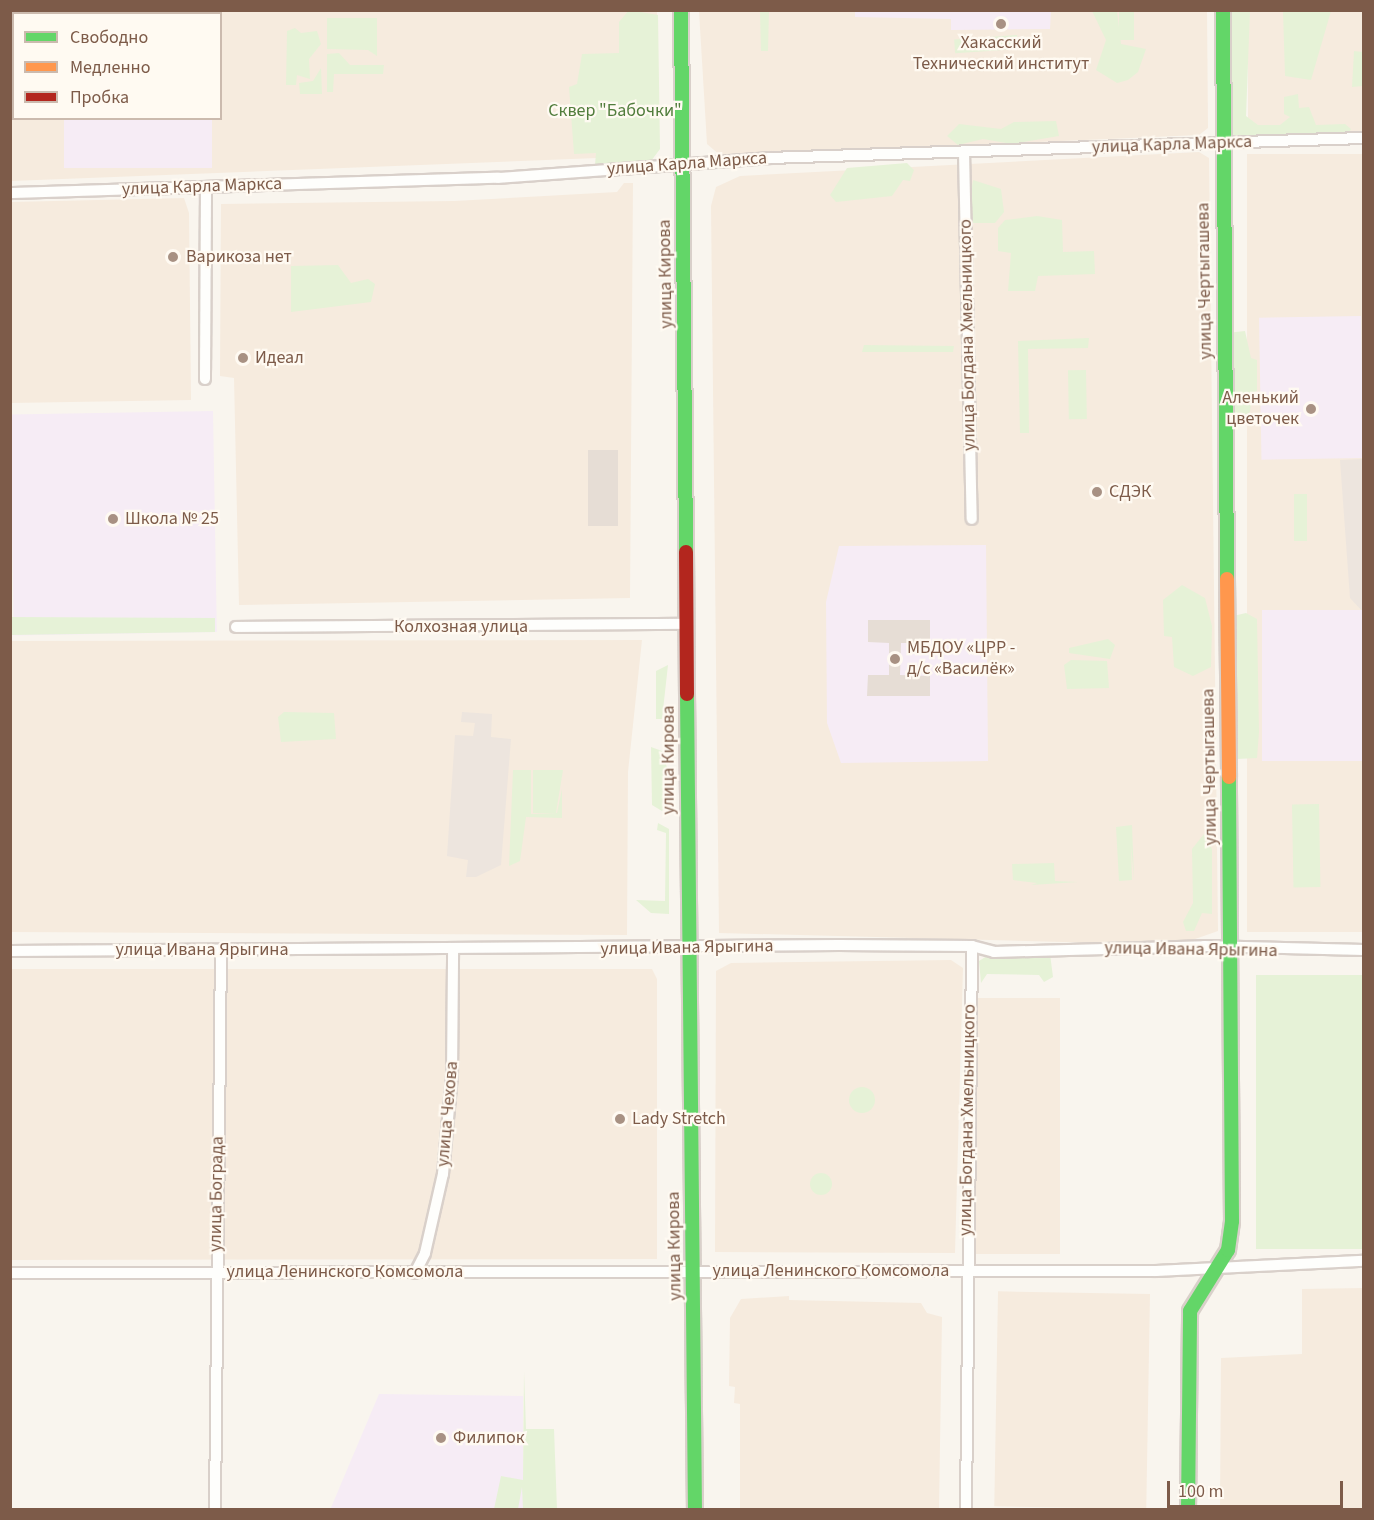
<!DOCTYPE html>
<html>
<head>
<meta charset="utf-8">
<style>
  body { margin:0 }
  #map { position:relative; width:1374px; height:1520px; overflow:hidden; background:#f9f5ee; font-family:"Source Sans 3",sans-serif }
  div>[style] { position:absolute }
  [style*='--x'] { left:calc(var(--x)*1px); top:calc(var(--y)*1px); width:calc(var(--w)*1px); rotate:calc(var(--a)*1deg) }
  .residential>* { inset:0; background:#f6ebde; transform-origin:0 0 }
  .industrial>* { inset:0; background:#ede5de }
  .education>* { inset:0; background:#f6ecf5; transform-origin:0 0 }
  .green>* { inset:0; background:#e6f2d7; transform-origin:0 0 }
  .round { border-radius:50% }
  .building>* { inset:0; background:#e6ddd5; transform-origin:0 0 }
  .roads { filter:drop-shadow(2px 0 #d9d0ca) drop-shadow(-2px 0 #d9d0ca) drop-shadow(0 2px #d9d0ca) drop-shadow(0 -2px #d9d0ca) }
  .street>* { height:10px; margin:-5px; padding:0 5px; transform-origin:5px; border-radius:5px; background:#fefefc }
  .fast>* { height:14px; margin:-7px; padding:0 7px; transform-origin:7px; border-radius:7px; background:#63d668 }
  .slow>* { height:14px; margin:-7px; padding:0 7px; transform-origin:7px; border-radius:7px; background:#ff974d }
  .jam>* { height:14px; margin:-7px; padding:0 7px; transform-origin:7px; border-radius:7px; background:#b3261e }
  .dots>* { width:16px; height:16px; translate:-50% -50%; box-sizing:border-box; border:3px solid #fffaf2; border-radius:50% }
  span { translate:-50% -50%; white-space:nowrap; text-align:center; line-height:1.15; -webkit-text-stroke:4.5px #fffaf2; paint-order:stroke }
  .poi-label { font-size:18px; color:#7d5b49 }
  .left { translate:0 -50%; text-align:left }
  .right { translate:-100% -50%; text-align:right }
  .park-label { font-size:18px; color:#517d3c }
  .street-label { font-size:18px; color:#7d5b49 }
  .frame { position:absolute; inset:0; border:12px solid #7d5b49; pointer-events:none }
  .legend { position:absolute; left:12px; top:12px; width:210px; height:108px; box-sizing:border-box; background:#fffaf2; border:2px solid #cbbaae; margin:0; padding:8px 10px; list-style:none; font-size:18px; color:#7d5b49 }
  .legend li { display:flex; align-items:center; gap:12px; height:30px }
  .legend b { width:30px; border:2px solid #cbbaae }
  .scale { position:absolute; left:1167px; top:1481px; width:176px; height:27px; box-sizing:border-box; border:3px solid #7d5b49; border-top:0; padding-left:8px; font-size:18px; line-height:21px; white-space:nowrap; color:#7d5b49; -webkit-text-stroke:4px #fffaf2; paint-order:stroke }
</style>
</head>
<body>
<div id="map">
  <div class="residential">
    <i style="clip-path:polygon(evenodd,10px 11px,657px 11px,658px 65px,597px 158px,11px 181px,10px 11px,14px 14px,220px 14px,220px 118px,14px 118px,14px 14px)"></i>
    <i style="clip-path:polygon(699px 11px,1207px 11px,1208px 128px,1199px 135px,721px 156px,707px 144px)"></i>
    <i style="left:1248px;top:11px;width:115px;height:123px"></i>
    <i style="clip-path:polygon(1199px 152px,1209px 158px,1218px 931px,1178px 945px,719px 933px,711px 206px,716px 187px,740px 176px)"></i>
    <i style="left:1363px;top:154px;width:778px;height:116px;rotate:90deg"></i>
    <i style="clip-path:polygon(624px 183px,633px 183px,630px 598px,239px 605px,234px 378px,220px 376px,221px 204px,454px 201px,617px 192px)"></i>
    <i style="clip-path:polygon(184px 198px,189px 213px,191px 400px,11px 403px,11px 202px)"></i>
    <i style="clip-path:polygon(642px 640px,628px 772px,627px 935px,11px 932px,11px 641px)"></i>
    <i style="clip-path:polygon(951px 960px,963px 968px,955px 1253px,715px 1252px,716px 971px,731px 963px)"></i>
    <i style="clip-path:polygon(11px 969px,652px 969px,657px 979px,657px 1259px,11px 1260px)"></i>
    <i style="left:1060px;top:998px;width:256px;height:84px;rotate:90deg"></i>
    <i style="clip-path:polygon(1363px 1288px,1363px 1509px,1220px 1509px,1221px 1358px,1302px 1354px,1302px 1289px)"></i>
    <i style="left:1150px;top:1294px;width:215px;height:152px;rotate:91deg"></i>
    <i style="clip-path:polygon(789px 1296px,789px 1300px,921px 1303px,927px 1313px,942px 1317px,939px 1509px,740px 1509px,740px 1404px,734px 1403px,735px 1387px,729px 1386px,730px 1318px,741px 1299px)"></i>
  </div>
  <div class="industrial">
    <i style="clip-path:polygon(1363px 459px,1363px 612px,1350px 598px,1340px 460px)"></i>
    <i style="clip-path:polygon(462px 712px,492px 714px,491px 737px,511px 739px,501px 865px,476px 877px,466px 877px,468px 860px,447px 856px,455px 735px,473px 736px,475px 723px,461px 722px)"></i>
  </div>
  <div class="education">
    <i style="left:73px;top:11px;width:138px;height:3px"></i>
    <i style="clip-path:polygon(855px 11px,1051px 10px,1051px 11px,1050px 29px,951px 30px,951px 19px,855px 17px)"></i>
    <i style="left:64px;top:119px;width:148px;height:49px"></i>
    <i style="left:1361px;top:316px;width:142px;height:102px;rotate:89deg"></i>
    <i style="left:213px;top:411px;width:221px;height:203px;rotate:89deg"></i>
    <i style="clip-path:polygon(986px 545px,988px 761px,841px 763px,827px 723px,826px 602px,839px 546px)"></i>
    <i style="left:1363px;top:610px;width:151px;height:101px;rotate:90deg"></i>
    <i style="clip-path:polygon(379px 1394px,523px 1396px,523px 1509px,330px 1510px)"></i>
  </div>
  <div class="green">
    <i style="clip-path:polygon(629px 10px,658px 15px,660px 149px,651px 161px,595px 165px,596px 153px,574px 154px,569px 87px,577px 84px,582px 54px,619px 53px,619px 22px)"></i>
    <i style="clip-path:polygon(1224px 10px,1250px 11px,1246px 116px,1258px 125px,1280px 125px,1290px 117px,1284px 114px,1284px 97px,1298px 94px,1299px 108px,1309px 107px,1316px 125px,1345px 124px,1351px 129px,1348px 135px,1227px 138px)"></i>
    <i style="clip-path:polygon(760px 11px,769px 11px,768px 51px,761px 51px)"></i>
    <i style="clip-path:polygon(1092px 11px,1117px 11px,1121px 44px,1146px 49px,1138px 72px,1128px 80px,1117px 83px,1096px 70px,1106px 40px)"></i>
    <i style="left:1119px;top:11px;width:15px;height:29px"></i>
    <i style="clip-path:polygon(1283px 11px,1331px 11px,1311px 80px,1285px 76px)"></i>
    <i style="clip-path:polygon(327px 18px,377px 18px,377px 56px,368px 50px,327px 49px)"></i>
    <i style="clip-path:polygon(295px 28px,301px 33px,317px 31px,321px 44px,309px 59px,310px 79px,297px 75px,296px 85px,286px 85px,287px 31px)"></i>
    <i style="left:1017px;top:35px;width:14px;height:63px;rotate:86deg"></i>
    <i style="clip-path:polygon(1354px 51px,1363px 52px,1363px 86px,1352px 87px)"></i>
    <i style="clip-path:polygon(339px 53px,350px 65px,384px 65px,383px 74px,334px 74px,333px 92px,327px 92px,327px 54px)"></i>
    <i style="clip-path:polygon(321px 68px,322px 94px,300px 94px,299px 83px,313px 81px)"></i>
    <i style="clip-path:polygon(1056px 121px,1059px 136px,1012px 144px,983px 139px,958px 145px,947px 136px,959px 124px,1001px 129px,1014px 122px)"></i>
    <i style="clip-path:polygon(907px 163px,914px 170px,910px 181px,903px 180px,892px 196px,836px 202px,830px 195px,847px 168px)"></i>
    <i style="clip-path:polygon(973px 180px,1001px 189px,1004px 212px,995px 223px,972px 223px,968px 212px)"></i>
    <i style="clip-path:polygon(1037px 216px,1062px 220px,1063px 252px,1094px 251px,1095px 274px,1038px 276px,1035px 291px,1008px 291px,1011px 253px,998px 251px,998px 228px,1005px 220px)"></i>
    <i style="clip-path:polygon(338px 265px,351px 283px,368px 279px,375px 284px,371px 302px,291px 312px,291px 266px)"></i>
    <i style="clip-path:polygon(1245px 331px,1251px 358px,1257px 360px,1257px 391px,1252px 393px,1250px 412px,1239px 419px,1231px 415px,1227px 333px)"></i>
    <i style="clip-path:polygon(1089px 338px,1088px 348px,1028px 349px,1029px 433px,1020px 433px,1018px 341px)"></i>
    <i style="clip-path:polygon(864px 345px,954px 346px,953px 352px,862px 352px)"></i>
    <i style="left:1086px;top:370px;width:49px;height:18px;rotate:89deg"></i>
    <i style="left:1294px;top:494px;width:13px;height:47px"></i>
    <i style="clip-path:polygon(1182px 585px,1205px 598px,1212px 626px,1211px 667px,1193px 676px,1174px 667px,1172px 637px,1164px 636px,1163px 600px)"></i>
    <i style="clip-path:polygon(1246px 613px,1257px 619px,1259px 732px,1257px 758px,1237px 759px,1233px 616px)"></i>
    <i style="clip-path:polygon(10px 617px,215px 618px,215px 632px,11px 635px)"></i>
    <i style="clip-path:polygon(1108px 639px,1115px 645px,1110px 659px,1069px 653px,1069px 648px)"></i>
    <i style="clip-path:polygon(1071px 660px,1107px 661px,1109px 688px,1067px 689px,1064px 665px)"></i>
    <i style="clip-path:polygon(668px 665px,662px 719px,656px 719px,656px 671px)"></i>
    <i style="clip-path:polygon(284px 712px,334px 713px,336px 739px,281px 742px,278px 717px)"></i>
    <i style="clip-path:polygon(651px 747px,662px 751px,668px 771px,668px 803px,662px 811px,652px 805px)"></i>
    <i style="clip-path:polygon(513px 770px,531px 770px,531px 814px,557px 813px,562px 789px,562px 818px,526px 817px,520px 861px,509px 866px)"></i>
    <i style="clip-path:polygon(533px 770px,563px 770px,556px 813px,533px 813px)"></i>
    <i style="left:1319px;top:804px;width:83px;height:27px;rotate:89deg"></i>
    <i style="clip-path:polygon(658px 823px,669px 829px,669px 914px,651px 913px,636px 900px,665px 901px,666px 833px,657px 830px)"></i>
    <i style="clip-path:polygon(1132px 825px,1134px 880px,1131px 845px,1132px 880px,1119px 881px,1116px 827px)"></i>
    <i style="clip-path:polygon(1204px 834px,1212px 849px,1212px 914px,1202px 913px,1194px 931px,1186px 931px,1183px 922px,1193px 903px,1192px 849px)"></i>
    <i style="clip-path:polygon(1054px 863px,1055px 881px,1078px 882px,1031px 885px,1037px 883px,1013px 880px,1012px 864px)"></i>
    <i style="clip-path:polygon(987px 956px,1050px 954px,1053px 977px,1044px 982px,1039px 975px,987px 974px,981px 983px,979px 961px)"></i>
    <i style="left:1363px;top:975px;width:274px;height:107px;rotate:90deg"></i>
    <i class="round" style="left:849px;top:1087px;width:26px;height:26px"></i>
    <i class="round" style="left:810px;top:1173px;width:22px;height:22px"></i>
    <i style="clip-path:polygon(524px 1371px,526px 1429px,554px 1429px,557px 1509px,523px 1509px,522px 1487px,518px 1509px,494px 1509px,501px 1476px,523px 1480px)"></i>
  </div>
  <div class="building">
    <i style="left:588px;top:450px;width:30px;height:76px"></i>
    <i style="clip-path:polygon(868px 620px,930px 620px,930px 643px,901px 643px,900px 675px,930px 676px,930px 696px,867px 696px,868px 675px,889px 675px,889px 643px,868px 642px)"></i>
  </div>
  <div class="roads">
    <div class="street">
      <i style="--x:964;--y:152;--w:367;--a:88.8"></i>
      <i style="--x:10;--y:193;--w:488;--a:-1.8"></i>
      <i style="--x:498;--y:178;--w:272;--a:-4.2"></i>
      <i style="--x:769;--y:158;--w:595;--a:-1.93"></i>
      <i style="--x:205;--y:379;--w:191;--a:-89.7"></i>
      <i style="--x:236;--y:627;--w:451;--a:-0.4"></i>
      <i style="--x:10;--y:951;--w:829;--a:-0.41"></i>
      <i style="--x:839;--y:945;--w:133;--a:0.4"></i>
      <i style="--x:972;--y:946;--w:23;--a:15"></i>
      <i style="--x:994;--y:952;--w:210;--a:-1.6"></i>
      <i style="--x:1204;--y:946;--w:160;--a:1.4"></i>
      <i style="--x:10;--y:1273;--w:1146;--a:-0.1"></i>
      <i style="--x:1156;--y:1271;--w:208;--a:-2.8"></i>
      <i style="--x:415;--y:1273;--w:22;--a:-63"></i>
      <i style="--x:425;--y:1253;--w:81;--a:-77.2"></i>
      <i style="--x:443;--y:1174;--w:98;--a:-84.8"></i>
      <i style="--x:452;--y:1076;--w:126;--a:-89.5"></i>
      <i style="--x:215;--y:1510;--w:560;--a:-89.39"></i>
      <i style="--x:966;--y:1510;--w:564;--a:-89.39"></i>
    </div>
    <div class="fast">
      <i style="--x:681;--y:10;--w:542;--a:89.47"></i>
      <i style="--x:1223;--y:10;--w:569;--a:89.6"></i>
      <i style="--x:687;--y:694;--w:816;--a:89.44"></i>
      <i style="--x:1188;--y:1510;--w:199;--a:-89.4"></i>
      <i style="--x:1190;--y:1311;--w:72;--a:-58.1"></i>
      <i style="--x:1228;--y:1250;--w:29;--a:-82"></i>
      <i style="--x:1232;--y:1221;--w:444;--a:-90.4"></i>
    </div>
    <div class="slow">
      <i style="--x:1227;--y:579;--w:198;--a:89.4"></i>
    </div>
    <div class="jam">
      <i style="--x:686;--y:552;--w:142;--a:89.6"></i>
    </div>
  </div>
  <div class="dots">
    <i style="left:1001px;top:24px;background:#a89183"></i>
    <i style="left:173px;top:257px;background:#a89183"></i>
    <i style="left:243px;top:358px;background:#a89183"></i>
    <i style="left:1311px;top:409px;background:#a89183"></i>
    <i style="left:1097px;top:492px;background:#a89183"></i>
    <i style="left:113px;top:519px;background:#a89183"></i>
    <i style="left:895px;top:659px;background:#a89183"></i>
    <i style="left:620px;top:1119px;background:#a89183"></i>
    <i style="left:441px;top:1438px;background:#a89183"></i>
  </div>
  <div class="poi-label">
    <span style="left:1001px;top:54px">Хакасский<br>Технический институт</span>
    <span class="left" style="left:186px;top:257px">Варикоза нет</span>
    <span class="left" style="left:255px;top:358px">Идеал</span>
    <span class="right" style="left:1299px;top:409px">Аленький<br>цветочек</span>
    <span class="left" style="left:1109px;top:492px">СДЭК</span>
    <span class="left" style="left:125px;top:519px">Школа № 25</span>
    <span class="left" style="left:907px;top:659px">МБДОУ «ЦРР -<br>д/с «Василёк»</span>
    <span class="left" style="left:632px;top:1119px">Lady Stretch</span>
    <span class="left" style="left:453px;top:1438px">Филипок</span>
  </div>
  <div class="park-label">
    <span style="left:615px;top:111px">Сквер "Бабочки"</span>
  </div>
  <div class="street-label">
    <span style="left:1172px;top:145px;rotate:-2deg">улица Карла Маркса</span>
    <span style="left:687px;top:164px;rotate:-4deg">улица Карла Маркса</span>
    <span style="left:202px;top:187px;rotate:-2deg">улица Карла Маркса</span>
    <span style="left:666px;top:274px;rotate:-91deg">улица Кирова</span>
    <span style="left:1205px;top:281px;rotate:-91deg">улица Чертыгашева</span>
    <span style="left:968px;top:335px;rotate:-91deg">улица Богдана Хмельницкого</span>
    <span style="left:461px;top:627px">Колхозная улица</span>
    <span style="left:669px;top:760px;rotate:-90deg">улица Кирова</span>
    <span style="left:1210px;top:767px;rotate:-91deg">улица Чертыгашева</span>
    <span style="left:687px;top:948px;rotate:-1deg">улица Ивана Ярыгина</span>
    <span style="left:202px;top:950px">улица Ивана Ярыгина</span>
    <span style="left:1191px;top:950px;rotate:1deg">улица Ивана Ярыгина</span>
    <span style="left:448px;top:1114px;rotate:-85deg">улица Чехова</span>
    <span style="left:968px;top:1120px;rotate:-89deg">улица Богдана Хмельницкого</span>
    <span style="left:217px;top:1194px;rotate:-89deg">улица Бограда</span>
    <span style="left:675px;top:1246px;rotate:-91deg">улица Кирова</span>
    <span style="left:831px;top:1271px">улица Ленинского Комсомола</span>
    <span style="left:345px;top:1272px">улица Ленинского Комсомола</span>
  </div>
  <div class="frame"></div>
  <ul class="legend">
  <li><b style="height:8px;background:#63d668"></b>Свободно</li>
  <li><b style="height:8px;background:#ff974d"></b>Медленно</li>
  <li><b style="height:8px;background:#b3261e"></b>Пробка</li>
  </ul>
  <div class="scale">100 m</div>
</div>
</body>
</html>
